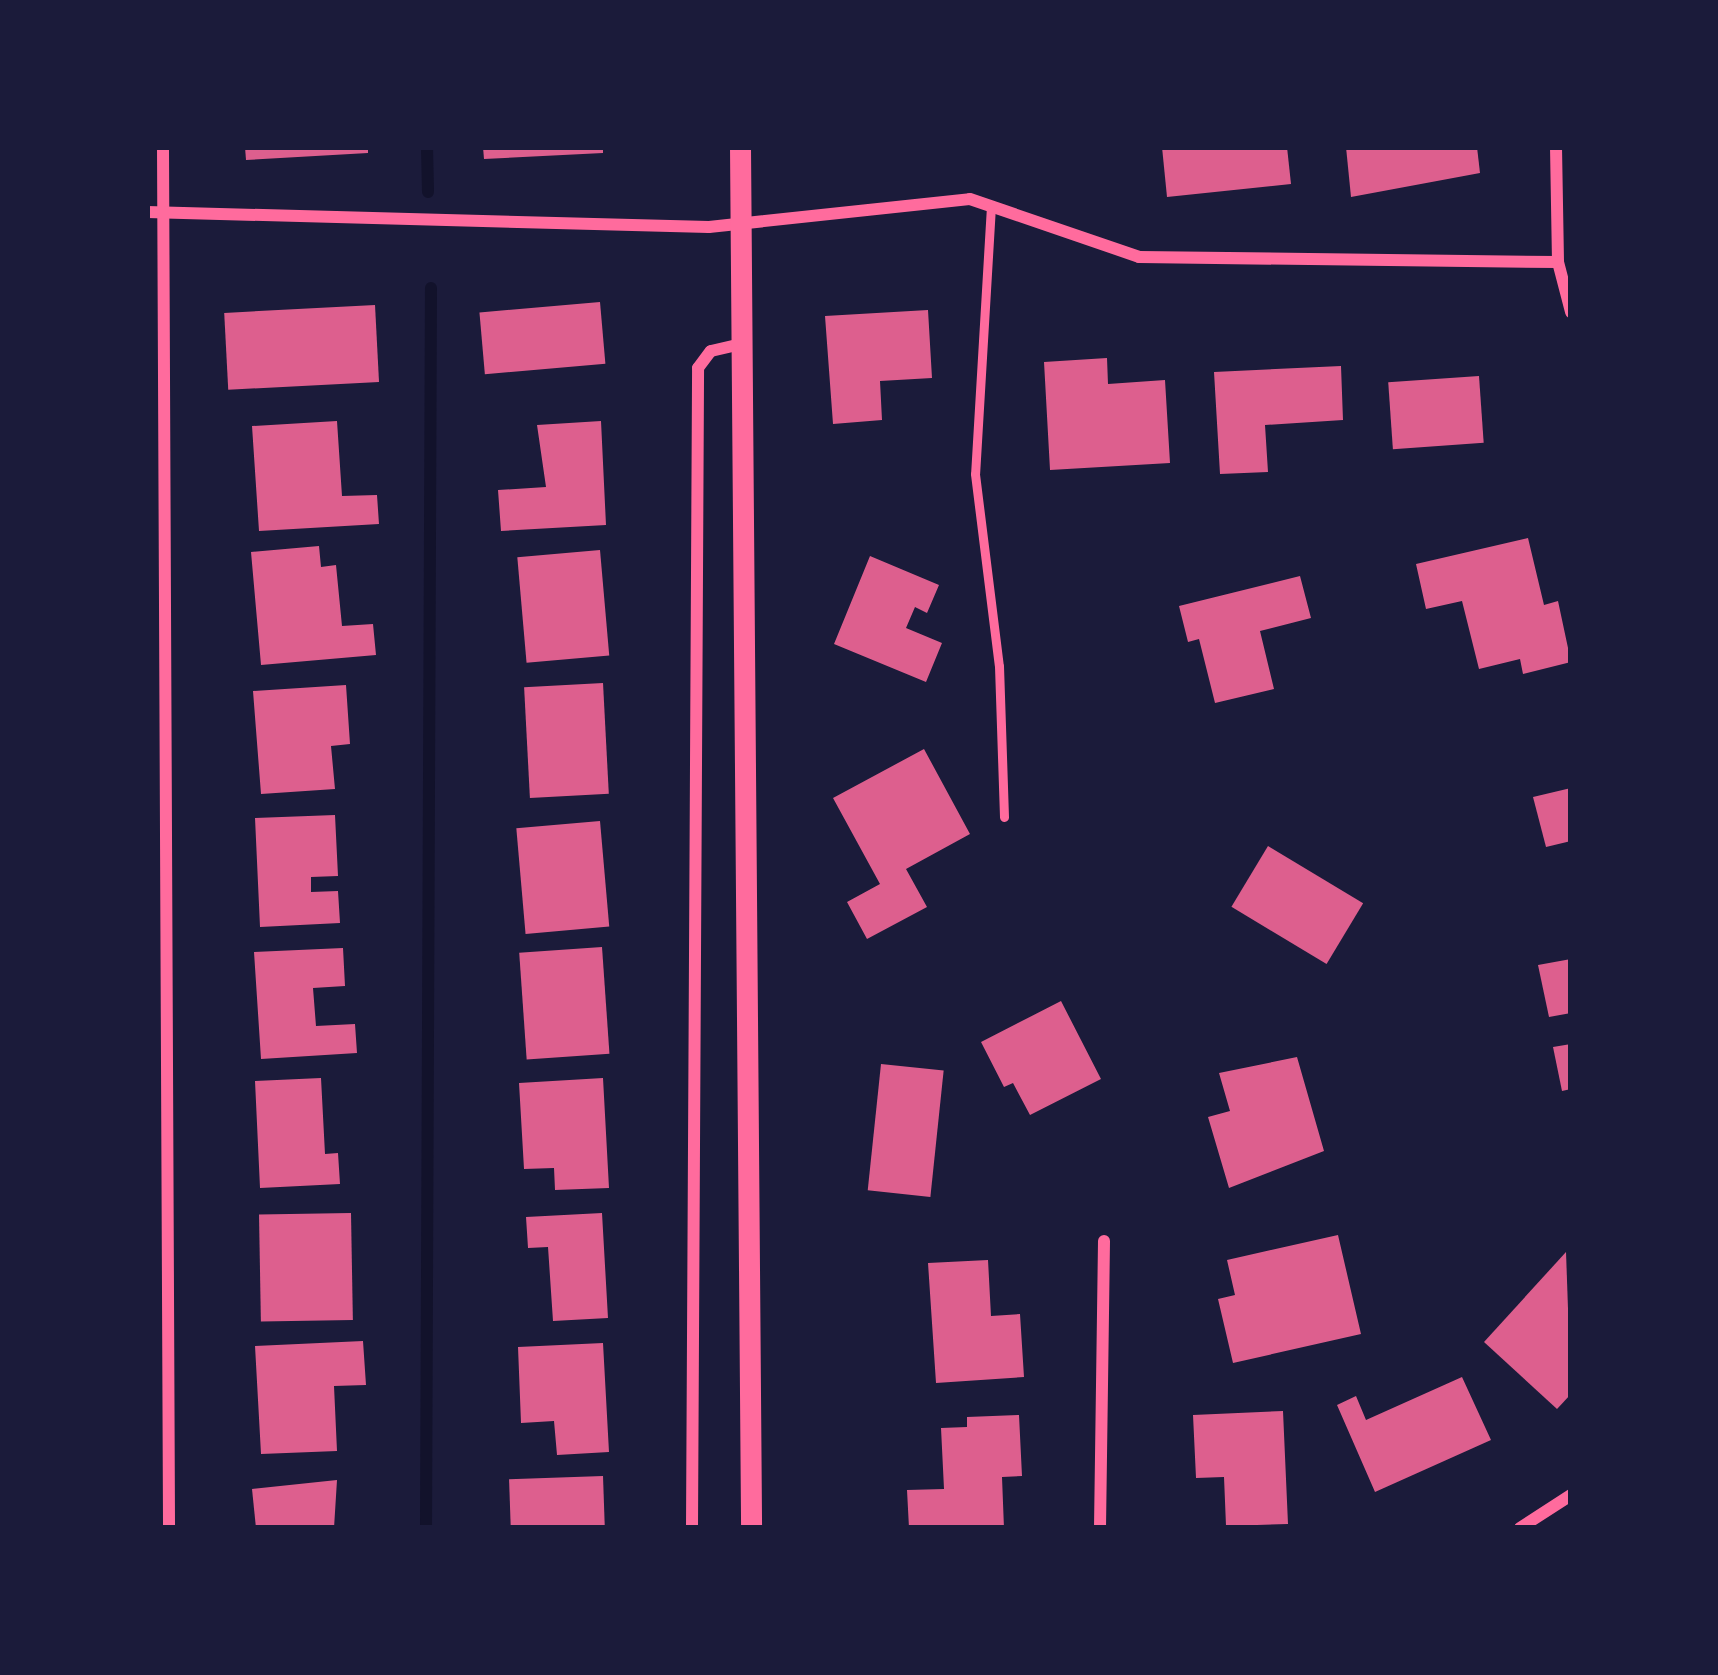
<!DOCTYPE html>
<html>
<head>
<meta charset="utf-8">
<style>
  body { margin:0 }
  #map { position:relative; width:1718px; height:1675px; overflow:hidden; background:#1b1b3a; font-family:"DejaVu Sans",sans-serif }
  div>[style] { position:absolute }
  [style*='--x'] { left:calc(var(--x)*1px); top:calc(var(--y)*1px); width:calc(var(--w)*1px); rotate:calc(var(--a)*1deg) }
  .stream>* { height:12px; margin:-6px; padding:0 6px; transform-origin:6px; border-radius:6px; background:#12122b }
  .building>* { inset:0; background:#dd5f8e; transform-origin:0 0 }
  .service>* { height:9px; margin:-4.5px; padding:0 4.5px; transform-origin:4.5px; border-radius:4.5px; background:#ff6b9d }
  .minor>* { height:12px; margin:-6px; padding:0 6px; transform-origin:6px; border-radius:6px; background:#ff6b9d }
  .tertiary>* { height:21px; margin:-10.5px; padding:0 10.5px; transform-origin:10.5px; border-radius:10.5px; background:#ff6b9d }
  span { translate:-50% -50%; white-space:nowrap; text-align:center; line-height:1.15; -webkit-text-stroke:9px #1b1b3a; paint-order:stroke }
  .frame { position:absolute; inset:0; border:150px solid #1b1b3a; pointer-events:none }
</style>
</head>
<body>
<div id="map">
  <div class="stream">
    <i style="--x:427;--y:147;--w:45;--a:88.7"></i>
    <i style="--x:426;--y:1528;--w:1240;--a:-89.77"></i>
  </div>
  <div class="building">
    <i style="clip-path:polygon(245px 147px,368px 147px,368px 153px,246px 160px)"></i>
    <i style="clip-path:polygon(483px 147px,603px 147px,603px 153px,484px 159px)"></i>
    <i style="clip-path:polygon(1162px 147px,1287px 147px,1291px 184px,1167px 197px)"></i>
    <i style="clip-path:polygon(1346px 147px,1477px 147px,1480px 173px,1351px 197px)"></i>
    <i style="left:600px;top:302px;width:62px;height:121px;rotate:85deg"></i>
    <i style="left:375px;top:305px;width:77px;height:151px;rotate:87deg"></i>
    <i style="clip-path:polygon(928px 310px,932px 378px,880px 381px,882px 420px,833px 424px,825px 316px)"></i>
    <i style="clip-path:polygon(1107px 358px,1108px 384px,1165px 380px,1170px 463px,1050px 470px,1044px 362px)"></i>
    <i style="clip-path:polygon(1341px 366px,1343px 420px,1265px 425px,1268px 472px,1220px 474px,1214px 372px)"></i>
    <i style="left:1479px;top:376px;width:67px;height:91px;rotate:86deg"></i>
    <i style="clip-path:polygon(337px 421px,342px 496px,377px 495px,379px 524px,259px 531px,252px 426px)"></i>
    <i style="clip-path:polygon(601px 421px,606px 525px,501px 531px,498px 490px,546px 487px,537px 425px)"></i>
    <i style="clip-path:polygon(1528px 538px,1544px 605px,1558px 601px,1571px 662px,1523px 674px,1520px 659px,1479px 669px,1462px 601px,1426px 609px,1416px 564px)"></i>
    <i style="clip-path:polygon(319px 546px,321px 567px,336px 565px,342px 626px,373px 624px,376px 655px,261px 665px,251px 552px)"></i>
    <i style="left:600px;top:550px;width:106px;height:83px;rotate:85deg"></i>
    <i style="clip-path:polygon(870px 556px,939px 585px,927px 613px,915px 607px,906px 628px,942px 643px,926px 682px,834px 644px)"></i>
    <i style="clip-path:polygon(1300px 576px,1311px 618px,1260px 631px,1274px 689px,1215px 703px,1199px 639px,1188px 642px,1179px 606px)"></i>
    <i style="left:603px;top:683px;width:111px;height:79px;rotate:87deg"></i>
    <i style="clip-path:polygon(346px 685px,350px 744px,331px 746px,335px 789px,261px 794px,253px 691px)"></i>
    <i style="clip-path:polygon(924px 749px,970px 834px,906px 869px,927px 907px,867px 939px,847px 902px,880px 884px,833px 798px)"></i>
    <i style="clip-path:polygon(1571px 788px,1571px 841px,1546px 847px,1533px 797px)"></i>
    <i style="clip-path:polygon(335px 815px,338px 876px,311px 877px,311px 892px,338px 891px,340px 923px,260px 927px,255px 818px)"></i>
    <i style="left:600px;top:821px;width:106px;height:84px;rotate:85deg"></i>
    <i style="left:1268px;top:846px;width:111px;height:71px;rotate:31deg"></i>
    <i style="left:602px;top:947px;width:107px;height:83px;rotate:86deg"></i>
    <i style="clip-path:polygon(343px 948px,345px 986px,313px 988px,316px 1026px,355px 1024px,357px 1053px,261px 1059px,254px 952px)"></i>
    <i style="clip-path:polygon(1571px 959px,1571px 1013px,1549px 1017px,1538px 965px)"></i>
    <i style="clip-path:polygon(1061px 1001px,1101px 1079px,1030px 1115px,1013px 1083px,1004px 1087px,981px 1042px)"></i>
    <i style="clip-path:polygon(1571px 1044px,1571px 1089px,1562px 1091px,1553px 1047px)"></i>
    <i style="clip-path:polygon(1297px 1057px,1324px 1151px,1229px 1188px,1208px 1117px,1230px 1111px,1219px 1073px)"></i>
    <i style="left:881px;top:1064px;width:63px;height:127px;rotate:6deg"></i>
    <i style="clip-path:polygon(321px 1078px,325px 1154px,338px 1153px,340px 1184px,260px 1188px,255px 1081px)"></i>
    <i style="clip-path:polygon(603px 1078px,609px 1188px,555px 1190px,554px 1168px,524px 1169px,519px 1083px)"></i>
    <i style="left:351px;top:1213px;width:107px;height:92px;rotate:89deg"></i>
    <i style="clip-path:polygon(602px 1213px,608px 1318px,553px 1321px,548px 1247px,528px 1248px,526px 1217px)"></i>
    <i style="clip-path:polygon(1338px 1235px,1361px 1334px,1233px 1363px,1218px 1299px,1235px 1295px,1227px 1260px)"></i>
    <i style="clip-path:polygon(1566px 1252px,1571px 1394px,1557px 1409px,1484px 1342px)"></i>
    <i style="clip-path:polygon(988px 1260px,991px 1316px,1020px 1314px,1024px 1377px,936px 1383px,928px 1263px)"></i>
    <i style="clip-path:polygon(363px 1341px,366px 1385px,334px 1386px,337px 1451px,261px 1454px,255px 1346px)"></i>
    <i style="clip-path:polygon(603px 1343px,609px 1452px,557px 1455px,554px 1421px,521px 1423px,518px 1347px)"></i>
    <i style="clip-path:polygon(1462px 1377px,1491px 1440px,1375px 1492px,1337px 1405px,1356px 1396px,1366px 1420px)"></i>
    <i style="clip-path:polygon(1283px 1411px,1288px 1524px,1226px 1526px,1224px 1477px,1196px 1478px,1193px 1415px)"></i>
    <i style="clip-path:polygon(1019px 1415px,1022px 1476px,1002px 1477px,1004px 1528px,909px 1528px,907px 1490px,944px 1489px,941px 1428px,967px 1427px,967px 1417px)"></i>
    <i style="left:603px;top:1476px;width:52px;height:94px;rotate:88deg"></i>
    <i style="clip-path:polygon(337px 1480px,334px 1528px,256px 1528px,252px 1489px)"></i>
  </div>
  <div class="service">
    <i style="--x:991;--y:206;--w:268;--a:93.4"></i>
    <i style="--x:975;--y:474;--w:193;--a:82.9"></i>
    <i style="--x:999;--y:666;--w:151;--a:88.1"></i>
  </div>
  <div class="minor">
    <i style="--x:163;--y:147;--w:1381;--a:89.75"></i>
    <i style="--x:1556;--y:147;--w:115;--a:89"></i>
    <i style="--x:1558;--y:262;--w:52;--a:75.4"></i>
    <i style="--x:147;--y:212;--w:562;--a:1.53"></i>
    <i style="--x:709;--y:227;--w:262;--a:-6.1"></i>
    <i style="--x:970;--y:199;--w:179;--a:18.9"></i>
    <i style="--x:1139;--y:257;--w:419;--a:0.7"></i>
    <i style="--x:692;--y:1528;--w:1160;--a:-89.7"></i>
    <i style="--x:698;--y:368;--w:21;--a:-53"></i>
    <i style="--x:711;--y:351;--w:31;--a:-13"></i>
    <i style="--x:1100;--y:1528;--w:287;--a:-89.2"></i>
    <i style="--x:1520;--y:1528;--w:61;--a:-32.9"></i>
  </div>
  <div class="tertiary">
    <i style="--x:740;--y:147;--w:1381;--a:89.54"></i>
  </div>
  <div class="frame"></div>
</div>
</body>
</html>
